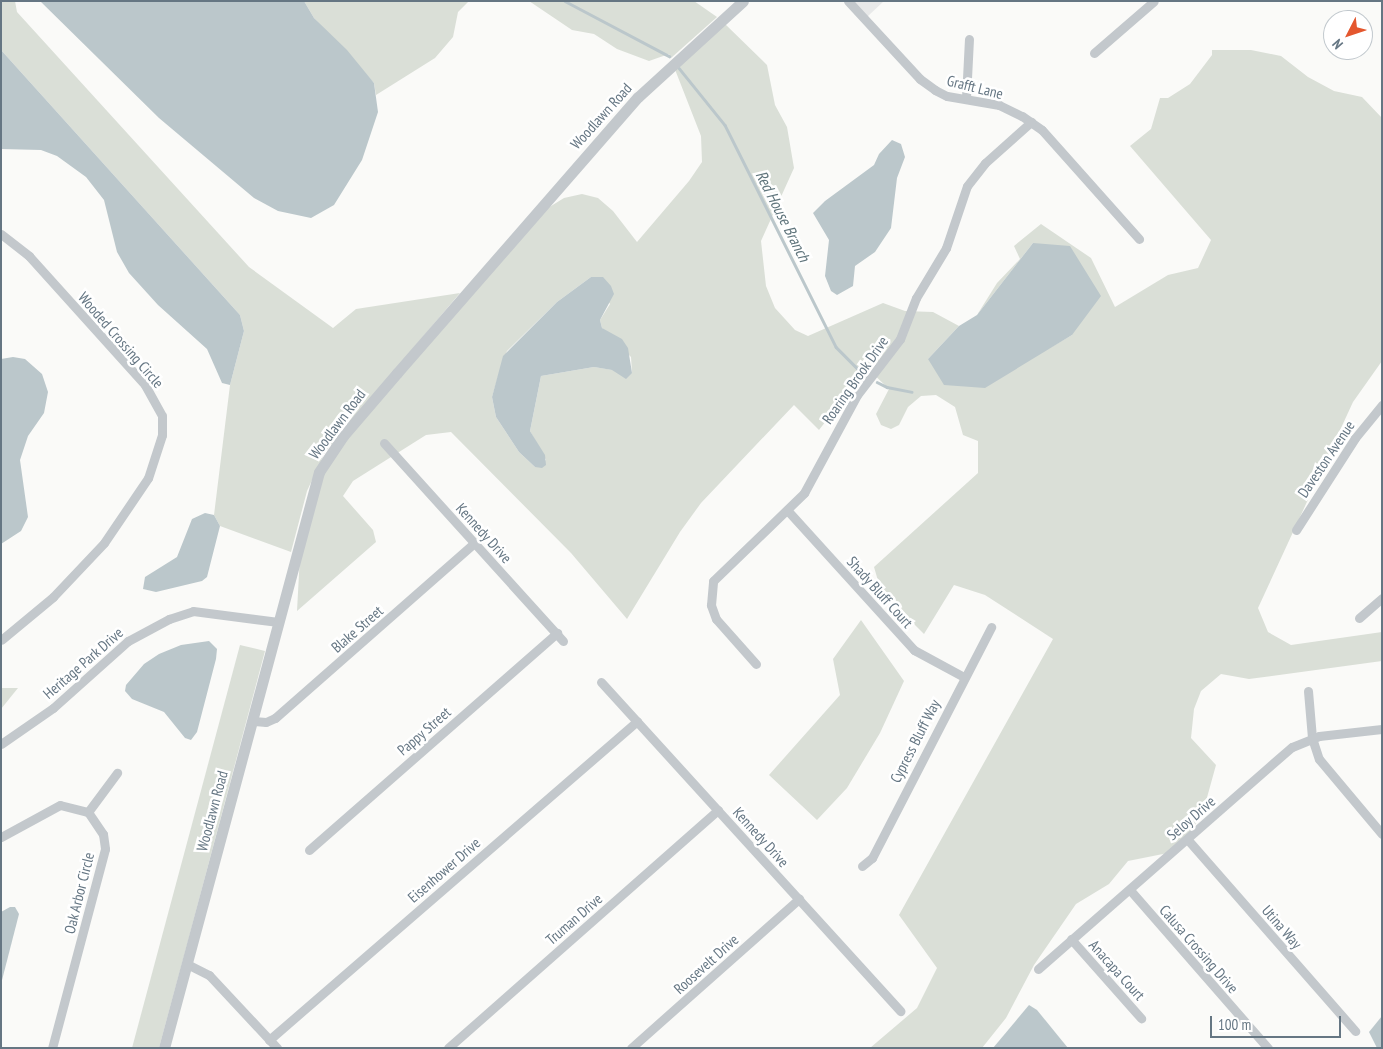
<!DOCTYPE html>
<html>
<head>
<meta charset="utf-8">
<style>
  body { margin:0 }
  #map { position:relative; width:1383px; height:1049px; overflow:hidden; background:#fafaf8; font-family:"PT Sans Narrow",sans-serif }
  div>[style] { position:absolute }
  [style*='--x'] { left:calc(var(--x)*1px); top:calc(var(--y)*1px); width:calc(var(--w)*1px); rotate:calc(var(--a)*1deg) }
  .built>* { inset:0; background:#e8e9e9 }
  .green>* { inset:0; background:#dadfd7 }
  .water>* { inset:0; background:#bbc7cb }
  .stream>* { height:2.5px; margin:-1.25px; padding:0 1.25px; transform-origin:1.25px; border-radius:1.25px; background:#bbc7cb }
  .minor>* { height:9px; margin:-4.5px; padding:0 4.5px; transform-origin:4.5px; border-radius:4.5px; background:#c3c8cc }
  .tertiary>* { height:11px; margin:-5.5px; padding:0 5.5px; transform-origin:5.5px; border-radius:5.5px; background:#c3c8cc }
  span { translate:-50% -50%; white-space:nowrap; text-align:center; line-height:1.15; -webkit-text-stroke:5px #fff; paint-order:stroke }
  .street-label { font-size:15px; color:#657683 }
  .water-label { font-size:16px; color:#60757c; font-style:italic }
  .frame { position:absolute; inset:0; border:2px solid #657683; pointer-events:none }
  .north { position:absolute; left:1323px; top:10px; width:50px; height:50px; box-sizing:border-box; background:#fff; border:1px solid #c1c8cd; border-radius:50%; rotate:229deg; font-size:14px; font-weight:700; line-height:20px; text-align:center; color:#657683 }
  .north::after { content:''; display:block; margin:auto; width:18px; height:22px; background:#e4572e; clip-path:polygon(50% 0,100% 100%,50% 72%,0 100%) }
  .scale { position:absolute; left:1210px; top:1016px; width:131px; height:22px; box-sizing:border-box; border:2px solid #657683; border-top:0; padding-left:6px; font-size:15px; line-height:18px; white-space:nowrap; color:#657683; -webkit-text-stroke:4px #fff; paint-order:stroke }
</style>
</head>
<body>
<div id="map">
  <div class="built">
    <i style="clip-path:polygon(853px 1px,884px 1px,867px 17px)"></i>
  </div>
  <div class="green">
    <i style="clip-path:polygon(1px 1px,15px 1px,17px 12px,249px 267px,333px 328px,356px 309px,460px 293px,325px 452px,307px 491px,291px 552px,220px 526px,214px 515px,230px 385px,244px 331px,240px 315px,1px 50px)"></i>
    <i style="clip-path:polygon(304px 1px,469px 1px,458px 12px,453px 37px,435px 58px,376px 95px,374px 83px,314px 18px)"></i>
    <i style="clip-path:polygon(529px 1px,694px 1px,717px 17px,671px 58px,669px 54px,649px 61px,617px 49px,594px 34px,572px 30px)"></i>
    <i style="clip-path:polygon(evenodd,724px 23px,767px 65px,775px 105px,787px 127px,794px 168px,761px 241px,766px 286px,775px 308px,795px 330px,808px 336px,883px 303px,905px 311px,933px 312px,959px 326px,928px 359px,1048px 349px,1072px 335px,1033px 243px,977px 315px,997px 283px,1020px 259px,1014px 246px,1041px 224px,1091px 258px,1115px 307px,1168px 275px,1198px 268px,1211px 240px,1130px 146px,1151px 129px,1160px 98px,1168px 98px,1190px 84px,1212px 55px,1212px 50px,1251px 50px,1281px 56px,1308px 77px,1334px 91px,1362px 97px,1382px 118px,1382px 361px,1353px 402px,1258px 608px,1268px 632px,1291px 645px,1382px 632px,1382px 661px,1249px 679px,1221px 674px,1201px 691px,1194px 709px,1191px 738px,1216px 765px,1203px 812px,1188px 836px,1168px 853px,1128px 861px,1109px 884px,1076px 904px,1034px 965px,1006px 1018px,982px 1048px,870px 1048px,917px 1008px,937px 968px,899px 915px,1053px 639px,985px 595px,954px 585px,924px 634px,881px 591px,874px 567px,978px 473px,978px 441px,963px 435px,955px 407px,936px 395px,921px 396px,908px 407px,899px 425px,891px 429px,881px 425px,876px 414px,889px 389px,867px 368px,819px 430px,794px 405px,701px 503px,680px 532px,627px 619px,571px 553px,451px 432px,426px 435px,353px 481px,343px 496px,373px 530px,376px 542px,297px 611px,300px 555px,323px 474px,347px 439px,543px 211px,564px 198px,582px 194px,598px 198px,613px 211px,637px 242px,689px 181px,702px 162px,701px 136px,674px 67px,724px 23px,591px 277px,610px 304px,600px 320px,602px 328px,631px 357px,632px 373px,594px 367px,541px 376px,530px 431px,546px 460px,535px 467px,519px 452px,496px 417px,492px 397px,500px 370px,507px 351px,557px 302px,591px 277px)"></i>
    <i style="clip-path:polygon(861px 620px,904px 681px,880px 733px,847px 788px,817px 820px,769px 775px,840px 695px,833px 659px)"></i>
    <i style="clip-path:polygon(240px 645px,265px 651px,188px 941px,159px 1048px,132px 1048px)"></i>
    <i style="clip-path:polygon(1px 688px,18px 688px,1px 709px)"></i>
  </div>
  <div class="water">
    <i style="clip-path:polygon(40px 1px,304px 1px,314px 18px,347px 50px,374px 83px,378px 112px,362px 160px,334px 205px,311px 218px,278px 211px,254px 198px,159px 118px)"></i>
    <i style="clip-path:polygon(1px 50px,240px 315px,244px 331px,230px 385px,222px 383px,207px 349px,158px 305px,129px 273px,117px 252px,104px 200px,86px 177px,57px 156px,41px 150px,1px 149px)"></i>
    <i style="clip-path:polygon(892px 140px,901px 144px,905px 157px,897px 178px,891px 228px,875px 252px,855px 266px,853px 286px,837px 295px,831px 291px,825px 276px,829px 240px,813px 213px,825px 201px,874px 165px,879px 154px)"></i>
    <i style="clip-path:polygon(1033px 243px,1070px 246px,1101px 296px,1072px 335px,985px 388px,944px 385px,928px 359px,959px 326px,977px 315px)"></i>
    <i style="clip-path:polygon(591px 277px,603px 277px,611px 286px,614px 294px,600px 320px,602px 328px,622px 339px,628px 348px,632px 373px,626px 379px,612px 370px,594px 367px,541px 376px,530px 431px,545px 455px,546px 465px,542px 468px,535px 467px,519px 452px,496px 417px,492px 397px,503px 356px,557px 302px)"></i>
    <i style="clip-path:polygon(13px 357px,25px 359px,42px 374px,48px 392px,44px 413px,28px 436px,20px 460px,28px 517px,21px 531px,1px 544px,1px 359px)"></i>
    <i style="clip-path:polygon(205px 513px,214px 515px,220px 526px,207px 577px,202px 581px,156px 592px,143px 589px,145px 577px,177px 557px,192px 519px)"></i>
    <i style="clip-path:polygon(209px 641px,217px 649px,216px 659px,197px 732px,191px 740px,185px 738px,164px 712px,132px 699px,125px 691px,126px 685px,144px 664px,159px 654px,181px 645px)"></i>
    <i style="clip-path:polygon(10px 907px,15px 907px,19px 914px,1px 984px,1px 912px)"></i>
    <i style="clip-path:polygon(1029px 1005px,1037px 1010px,1068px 1048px,993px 1048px)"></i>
    <i style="clip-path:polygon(1382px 1016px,1382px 1047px,1377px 1048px,1369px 1032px)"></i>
  </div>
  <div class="stream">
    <i style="--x:565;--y:1;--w:118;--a:27.9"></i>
    <i style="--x:679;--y:68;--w:73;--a:51.1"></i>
    <i style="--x:725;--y:125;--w:248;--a:63.4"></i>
    <i style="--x:836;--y:347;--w:40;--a:45"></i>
    <i style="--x:877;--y:382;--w:11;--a:27"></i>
    <i style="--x:887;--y:387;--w:25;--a:11"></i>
  </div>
  <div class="minor">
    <i style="--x:848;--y:1;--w:106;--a:47.3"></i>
    <i style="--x:920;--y:79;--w:19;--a:36"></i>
    <i style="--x:935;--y:90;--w:13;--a:27"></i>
    <i style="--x:947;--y:96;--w:53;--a:9.8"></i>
    <i style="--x:999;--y:105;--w:25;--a:26"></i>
    <i style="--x:1022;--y:116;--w:24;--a:35"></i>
    <i style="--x:1042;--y:130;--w:146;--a:48.3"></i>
    <i style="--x:1094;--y:53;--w:79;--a:-40.9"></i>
    <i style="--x:966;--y:98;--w:59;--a:-87.1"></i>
    <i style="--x:1;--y:234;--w:36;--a:38"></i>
    <i style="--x:29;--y:256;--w:173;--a:48"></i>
    <i style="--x:145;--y:385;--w:35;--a:61"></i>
    <i style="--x:162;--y:416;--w:19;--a:90"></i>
    <i style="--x:162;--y:435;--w:45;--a:108"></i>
    <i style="--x:148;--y:478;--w:78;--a:124.1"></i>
    <i style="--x:104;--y:543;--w:74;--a:133.4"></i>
    <i style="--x:53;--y:597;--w:67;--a:140.4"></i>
    <i style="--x:384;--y:443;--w:267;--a:47.9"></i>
    <i style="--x:788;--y:511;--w:188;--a:47.8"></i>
    <i style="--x:914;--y:650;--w:57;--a:28.4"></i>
    <i style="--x:1296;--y:530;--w:109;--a:-57.3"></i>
    <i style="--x:1355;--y:438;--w:43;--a:-50.7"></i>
    <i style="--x:1359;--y:618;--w:30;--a:-41"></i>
    <i style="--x:756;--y:664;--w:60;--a:-131.6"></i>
    <i style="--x:716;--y:619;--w:15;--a:-110"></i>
    <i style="--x:711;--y:605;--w:24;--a:-85"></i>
    <i style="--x:713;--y:581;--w:127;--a:-44"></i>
    <i style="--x:804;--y:493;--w:111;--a:-61.6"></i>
    <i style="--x:857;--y:395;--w:71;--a:-52.5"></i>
    <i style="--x:900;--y:339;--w:44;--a:-68.7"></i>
    <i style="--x:916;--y:298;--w:58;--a:-59"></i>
    <i style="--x:946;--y:248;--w:65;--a:-71.3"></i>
    <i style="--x:967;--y:186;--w:29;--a:-52"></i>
    <i style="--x:985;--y:163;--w:62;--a:-41.7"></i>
    <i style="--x:601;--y:682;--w:445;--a:47.7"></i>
    <i style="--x:1308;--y:691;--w:47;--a:85.1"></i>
    <i style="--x:1312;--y:738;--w:22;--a:72"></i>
    <i style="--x:1319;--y:759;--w:98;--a:50"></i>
    <i style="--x:252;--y:721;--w:14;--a:4"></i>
    <i style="--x:266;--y:722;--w:10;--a:-24"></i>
    <i style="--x:275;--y:718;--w:265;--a:-41.3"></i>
    <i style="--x:1;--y:744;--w:63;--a:-34.7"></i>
    <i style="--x:53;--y:708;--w:101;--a:-41.8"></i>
    <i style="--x:128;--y:641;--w:47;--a:-28.2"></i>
    <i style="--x:169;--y:619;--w:25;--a:-18"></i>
    <i style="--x:193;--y:611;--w:86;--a:7.4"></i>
    <i style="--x:88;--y:812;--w:49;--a:-53.4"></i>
    <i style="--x:1;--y:837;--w:67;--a:-28.5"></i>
    <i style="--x:60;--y:805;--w:29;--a:14"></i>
    <i style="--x:88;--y:812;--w:27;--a:56"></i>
    <i style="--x:103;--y:834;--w:15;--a:82"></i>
    <i style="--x:105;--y:849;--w:206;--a:104.9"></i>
    <i style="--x:1188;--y:840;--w:254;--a:48.8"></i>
    <i style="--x:309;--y:850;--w:330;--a:-41.2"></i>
    <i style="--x:862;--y:866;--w:13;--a:-39"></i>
    <i style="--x:872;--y:858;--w:260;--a:-62.7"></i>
    <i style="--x:1130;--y:890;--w:210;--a:48.9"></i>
    <i style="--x:1071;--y:939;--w:106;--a:48.5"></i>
    <i style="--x:187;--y:964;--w:25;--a:27"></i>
    <i style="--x:209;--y:975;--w:100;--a:47"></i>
    <i style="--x:1038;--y:969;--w:337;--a:-41.2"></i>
    <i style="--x:1292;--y:747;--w:29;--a:-22"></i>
    <i style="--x:1319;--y:736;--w:63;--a:-6.3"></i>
    <i style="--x:269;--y:1040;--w:487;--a:-40.9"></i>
    <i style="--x:448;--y:1048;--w:360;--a:-41.4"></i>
    <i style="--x:631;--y:1048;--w:225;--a:-41.6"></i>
  </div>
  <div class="tertiary">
    <i style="--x:164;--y:1048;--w:596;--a:-74.94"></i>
    <i style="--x:319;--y:472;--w:43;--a:-56.3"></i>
    <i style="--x:343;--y:436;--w:83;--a:-49.4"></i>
    <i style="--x:397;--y:373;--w:366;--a:-48.9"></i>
    <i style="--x:638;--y:97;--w:142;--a:-42.4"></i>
  </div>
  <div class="street-label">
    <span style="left:975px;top:87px;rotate:14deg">Grafft Lane</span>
    <span style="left:601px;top:116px;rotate:-48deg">Woodlawn Road</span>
    <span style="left:121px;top:340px;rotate:49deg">Wooded Crossing Circle</span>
    <span style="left:855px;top:380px;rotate:-55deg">Roaring Brook Drive</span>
    <span style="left:337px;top:424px;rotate:-53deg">Woodlawn Road</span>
    <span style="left:1326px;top:459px;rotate:-56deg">Daveston Avenue</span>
    <span style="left:484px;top:533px;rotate:48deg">Kennedy Drive</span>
    <span style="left:880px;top:592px;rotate:48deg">Shady Bluff Court</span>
    <span style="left:357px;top:629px;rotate:-41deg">Blake Street</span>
    <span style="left:83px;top:663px;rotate:-41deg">Heritage Park Drive</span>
    <span style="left:424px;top:731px;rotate:-41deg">Pappy Street</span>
    <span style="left:915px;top:741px;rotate:-63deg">Cypress Bluff Way</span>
    <span style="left:212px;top:811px;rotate:-75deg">Woodlawn Road</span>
    <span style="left:1191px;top:818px;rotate:-41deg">Seloy Drive</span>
    <span style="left:761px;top:837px;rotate:48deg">Kennedy Drive</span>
    <span style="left:444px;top:870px;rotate:-41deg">Eisenhower Drive</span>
    <span style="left:79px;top:893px;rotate:-76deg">Oak Arbor Circle</span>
    <span style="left:574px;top:919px;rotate:-41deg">Truman Drive</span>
    <span style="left:1282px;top:927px;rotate:49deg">Utina Way</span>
    <span style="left:1199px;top:949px;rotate:49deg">Calusa Crossing Drive</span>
    <span style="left:706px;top:964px;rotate:-42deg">Roosevelt Drive</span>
    <span style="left:1117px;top:970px;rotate:48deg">Anacapa Court</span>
  </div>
  <div class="water-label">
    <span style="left:783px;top:216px;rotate:63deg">Red House Branch</span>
  </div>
  <div class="frame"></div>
  <div class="north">N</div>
  <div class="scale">100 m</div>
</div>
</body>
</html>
